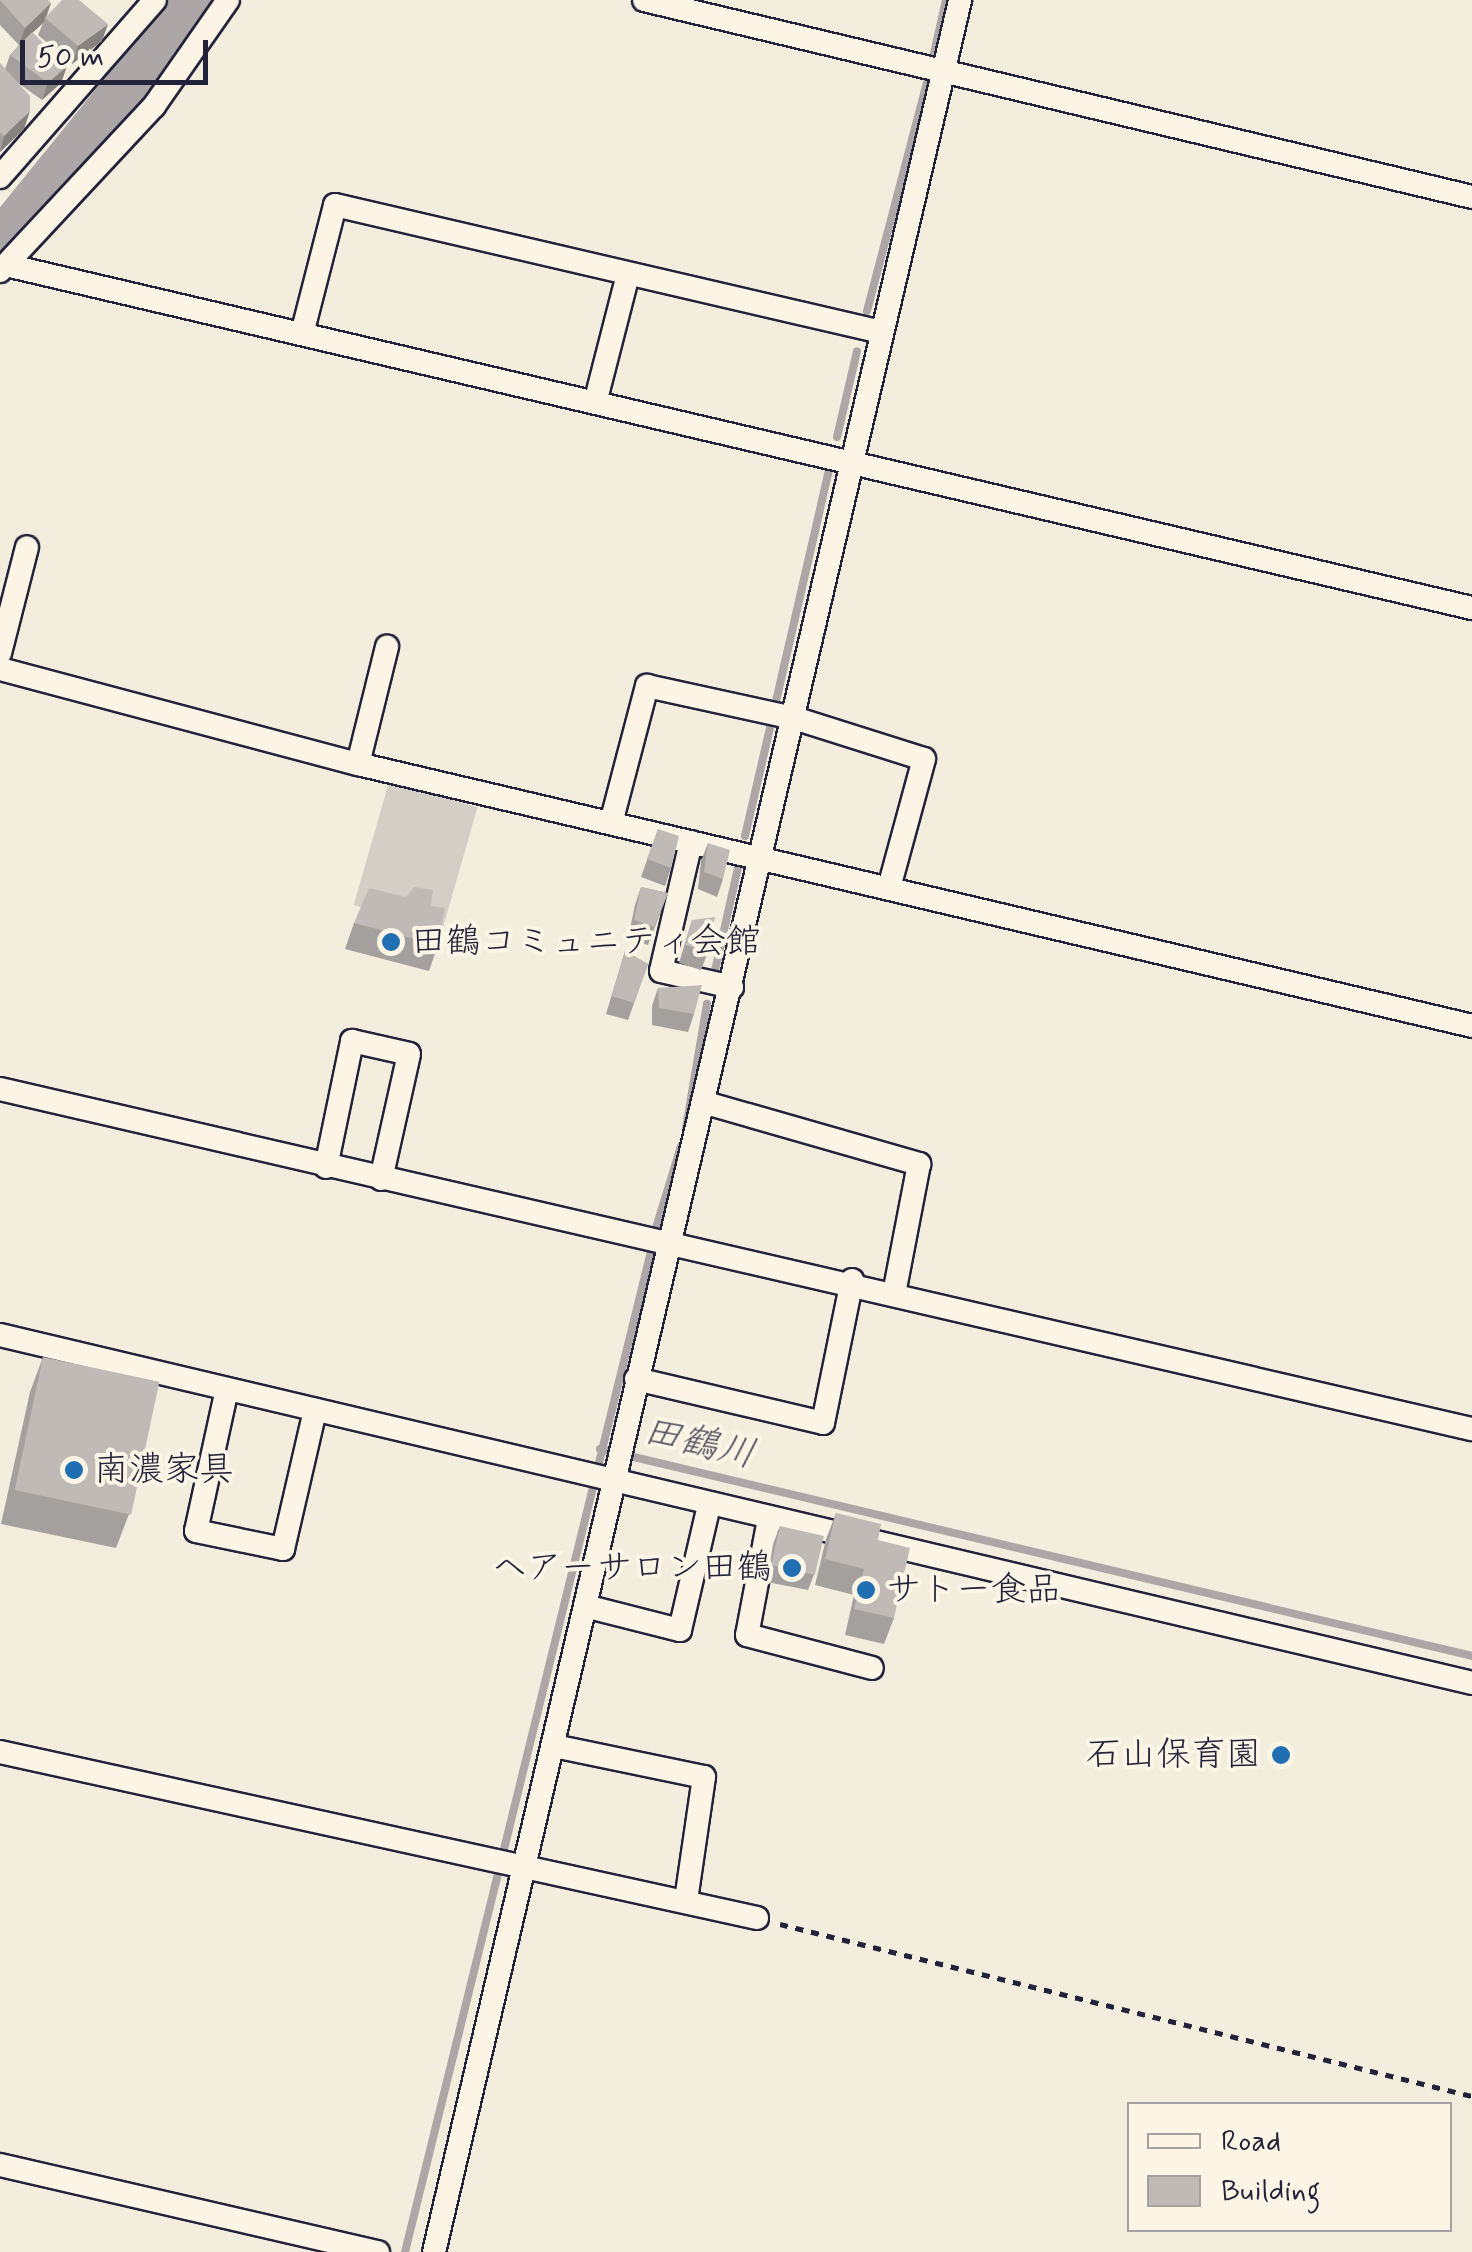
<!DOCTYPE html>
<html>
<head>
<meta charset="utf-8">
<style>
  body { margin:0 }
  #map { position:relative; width:1472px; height:2252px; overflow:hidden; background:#f3edde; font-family:Mynerve,"Klee One",sans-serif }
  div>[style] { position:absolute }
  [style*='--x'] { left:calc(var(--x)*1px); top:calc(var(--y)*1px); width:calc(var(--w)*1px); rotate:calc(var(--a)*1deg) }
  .green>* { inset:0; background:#d4cfc6; transform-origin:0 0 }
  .stream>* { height:8px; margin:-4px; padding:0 4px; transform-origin:4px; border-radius:4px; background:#aca7a6 }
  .river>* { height:45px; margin:-22.5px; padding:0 22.5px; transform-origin:22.5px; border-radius:22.5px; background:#aca7a6 }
  .path>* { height:5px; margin-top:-2.5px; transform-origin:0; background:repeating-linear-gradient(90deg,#22223b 0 8px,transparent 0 16px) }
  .roads { filter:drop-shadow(2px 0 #22223b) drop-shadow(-2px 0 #22223b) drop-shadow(0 2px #22223b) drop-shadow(0 -2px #22223b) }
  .street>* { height:22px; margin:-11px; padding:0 11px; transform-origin:11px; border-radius:11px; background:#fcf5e5 }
  .wall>* { inset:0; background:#a4a09d }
  .shaded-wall>* { inset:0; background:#86827f }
  .building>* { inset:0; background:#bfbab6; transform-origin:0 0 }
  .dots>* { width:28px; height:28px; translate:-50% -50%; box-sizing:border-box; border:5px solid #fcf5e5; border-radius:50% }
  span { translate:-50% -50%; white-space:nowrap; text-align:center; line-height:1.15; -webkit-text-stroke:8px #fcf5e5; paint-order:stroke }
  .poi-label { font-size:35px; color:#22223b }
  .left { translate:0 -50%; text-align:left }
  .right { translate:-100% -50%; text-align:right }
  .water-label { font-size:38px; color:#525160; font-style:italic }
  .legend { position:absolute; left:1127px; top:2102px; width:325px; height:130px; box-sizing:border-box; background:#fcf5e5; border:2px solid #a5a1a1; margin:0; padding:12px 18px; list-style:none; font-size:30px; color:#22223b }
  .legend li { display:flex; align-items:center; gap:20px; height:50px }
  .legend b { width:50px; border:2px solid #a5a1a1 }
  .scale { position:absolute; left:20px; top:40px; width:188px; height:45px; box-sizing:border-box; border:5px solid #22223b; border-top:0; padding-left:12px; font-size:30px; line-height:35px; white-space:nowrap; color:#22223b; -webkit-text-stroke:8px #fcf5e5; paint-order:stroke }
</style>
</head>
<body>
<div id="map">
  <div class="green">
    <i style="left:389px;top:782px;width:92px;height:128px;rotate:16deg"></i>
  </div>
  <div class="stream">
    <i style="--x:933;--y:58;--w:59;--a:-77.4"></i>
    <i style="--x:867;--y:311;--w:236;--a:-75.3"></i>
    <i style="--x:837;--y:437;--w:88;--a:-76.9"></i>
    <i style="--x:774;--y:710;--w:246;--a:-77.1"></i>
    <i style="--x:745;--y:836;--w:111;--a:-77"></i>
    <i style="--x:714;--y:975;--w:110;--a:-77.4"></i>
    <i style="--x:686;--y:1128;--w:126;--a:-80.4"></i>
    <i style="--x:656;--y:1228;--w:86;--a:-73"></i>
    <i style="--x:600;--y:1449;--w:896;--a:13.35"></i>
    <i style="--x:405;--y:2252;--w:1035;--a:-76.19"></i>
  </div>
  <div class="river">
    <i style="--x:0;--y:242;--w:311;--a:-51"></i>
  </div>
  <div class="path">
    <i style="--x:780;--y:1924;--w:713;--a:13.96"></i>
  </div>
  <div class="roads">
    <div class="street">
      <i style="--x:644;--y:0;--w:851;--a:13.38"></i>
      <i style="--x:0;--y:177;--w:235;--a:-48.8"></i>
      <i style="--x:6;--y:265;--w:1506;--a:13.17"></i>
      <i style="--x:0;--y:271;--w:226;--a:-47"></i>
      <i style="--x:154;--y:106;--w:129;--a:-55.1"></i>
      <i style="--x:303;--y:330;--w:129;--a:-75.6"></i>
      <i style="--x:335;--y:205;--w:561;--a:13.09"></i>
      <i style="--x:596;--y:399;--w:129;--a:-75.6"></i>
      <i style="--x:0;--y:653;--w:109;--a:-75.7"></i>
      <i style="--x:0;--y:669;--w:370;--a:14.9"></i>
      <i style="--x:358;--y:764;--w:1144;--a:13.23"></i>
      <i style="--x:358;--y:764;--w:121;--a:-76.1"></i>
      <i style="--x:611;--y:823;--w:142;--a:-75.3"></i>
      <i style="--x:647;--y:686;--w:150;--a:12.3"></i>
      <i style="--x:794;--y:718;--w:136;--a:17.5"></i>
      <i style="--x:924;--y:759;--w:134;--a:105.2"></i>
      <i style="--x:691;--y:842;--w:132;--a:103.1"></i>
      <i style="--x:661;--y:971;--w:73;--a:12.7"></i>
      <i style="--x:0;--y:1089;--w:1511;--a:13.01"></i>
      <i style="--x:706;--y:1103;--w:222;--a:16"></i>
      <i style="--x:919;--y:1164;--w:127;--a:100.9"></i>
      <i style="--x:326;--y:1167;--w:129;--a:-78.3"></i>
      <i style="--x:352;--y:1041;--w:58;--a:12.8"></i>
      <i style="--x:409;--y:1054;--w:128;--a:102.6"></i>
      <i style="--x:0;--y:1335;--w:1513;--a:13.3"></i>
      <i style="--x:636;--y:1379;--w:192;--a:13.2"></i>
      <i style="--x:823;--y:1423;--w:146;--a:-78.5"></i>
      <i style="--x:227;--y:1389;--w:145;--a:102.3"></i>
      <i style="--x:196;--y:1531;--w:89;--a:11.7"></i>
      <i style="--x:283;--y:1549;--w:143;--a:-77"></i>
      <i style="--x:769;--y:1519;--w:118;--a:100.7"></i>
      <i style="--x:747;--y:1635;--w:129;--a:14.8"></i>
      <i style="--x:585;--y:1606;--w:98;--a:14.2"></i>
      <i style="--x:680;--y:1630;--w:128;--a:-76.9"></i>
      <i style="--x:554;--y:1746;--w:153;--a:11.7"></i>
      <i style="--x:704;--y:1777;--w:125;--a:98.3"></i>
      <i style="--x:0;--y:1752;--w:775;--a:12.37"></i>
      <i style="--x:0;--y:2165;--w:388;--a:13"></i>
      <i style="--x:434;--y:2252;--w:2313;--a:-76.85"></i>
    </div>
  </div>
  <div class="wall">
    <i style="clip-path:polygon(0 0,51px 3px,47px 16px,102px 41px,72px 64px,38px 35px,43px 23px,32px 33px,67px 66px,61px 83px,42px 100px,18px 83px,24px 129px,0 152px,0 63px,5px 69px,10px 55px,19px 45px,0 25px)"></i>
    <i style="clip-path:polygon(658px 829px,671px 868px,665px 886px,641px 877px)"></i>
    <i style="clip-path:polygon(708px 843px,723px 879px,717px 897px,698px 889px,701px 861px)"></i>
    <i style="clip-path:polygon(641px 887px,668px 893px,648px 945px,628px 938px,635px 905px)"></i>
    <i style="clip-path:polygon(431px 906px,438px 945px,429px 971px,345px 949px,354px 923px)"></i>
    <i style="clip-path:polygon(692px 920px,708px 952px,701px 970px,679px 963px)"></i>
    <i style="clip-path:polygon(625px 951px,648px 964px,628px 1020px,606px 1014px)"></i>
    <i style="clip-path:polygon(658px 988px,694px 1014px,688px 1032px,652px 1025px,652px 1006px)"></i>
    <i style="clip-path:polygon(43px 1357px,129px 1514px,116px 1548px,1px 1524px,30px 1392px)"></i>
    <i style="clip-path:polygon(836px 1513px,878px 1540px,894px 1618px,884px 1644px,845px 1635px,854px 1595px,815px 1585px,826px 1539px)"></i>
    <i style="clip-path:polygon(780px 1526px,815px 1572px,808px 1590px,767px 1582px,773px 1544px)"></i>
  </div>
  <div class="shaded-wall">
    <i style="clip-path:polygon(51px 3px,43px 23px,19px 45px,25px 28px)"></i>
    <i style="clip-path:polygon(108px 24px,102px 41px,72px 64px,78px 46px)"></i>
    <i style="clip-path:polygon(67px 66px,61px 83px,42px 100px,48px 83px)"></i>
    <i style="clip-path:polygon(30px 111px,24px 129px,0 152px,4px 136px)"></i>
  </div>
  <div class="building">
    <i style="clip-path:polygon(0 0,48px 0,51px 3px,25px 28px)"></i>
    <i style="clip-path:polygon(62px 0,79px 0,108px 24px,78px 46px,45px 18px)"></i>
    <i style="clip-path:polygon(32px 32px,67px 66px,48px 83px,10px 55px)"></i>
    <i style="clip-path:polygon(0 63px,30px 96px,30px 111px,4px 136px,0 132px)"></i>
    <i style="clip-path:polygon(658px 829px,679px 836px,671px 868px,647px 859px)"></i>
    <i style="clip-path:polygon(708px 843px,730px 850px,723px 879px,704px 872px)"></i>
    <i style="clip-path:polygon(414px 887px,433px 890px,431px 906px,445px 908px,438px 945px,354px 923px,369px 888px,406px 897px)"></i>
    <i style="clip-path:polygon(641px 887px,668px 893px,654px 927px,634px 920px)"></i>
    <i style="clip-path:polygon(715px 917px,708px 952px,685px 945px,692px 920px)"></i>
    <i style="clip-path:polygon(625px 951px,648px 964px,634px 1003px,612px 996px)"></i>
    <i style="clip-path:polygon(702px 985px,694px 1014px,659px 1008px,658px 988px)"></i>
    <i style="left:43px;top:1357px;width:119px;height:136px;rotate:12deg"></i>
    <i style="clip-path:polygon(836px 1513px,881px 1524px,878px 1540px,910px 1548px,894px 1618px,854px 1609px,864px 1569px,825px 1559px)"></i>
    <i style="left:780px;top:1526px;width:45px;height:40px;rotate:13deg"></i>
  </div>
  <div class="dots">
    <i style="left:391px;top:942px;background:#1f6fb2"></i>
    <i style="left:74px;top:1470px;background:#1f6fb2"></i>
    <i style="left:792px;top:1568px;background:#1f6fb2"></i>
    <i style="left:866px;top:1590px;background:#1f6fb2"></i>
    <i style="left:1281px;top:1755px;background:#1f6fb2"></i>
  </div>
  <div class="poi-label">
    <span class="left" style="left:411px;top:942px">田鶴コミュニティ会館</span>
    <span class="left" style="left:94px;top:1470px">南濃家具</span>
    <span class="right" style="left:772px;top:1568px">ヘアーサロン田鶴</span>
    <span class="left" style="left:886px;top:1590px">サトー食品</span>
    <span class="right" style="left:1261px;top:1755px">石山保育園</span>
  </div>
  <div class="water-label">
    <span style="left:699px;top:1444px;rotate:13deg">田鶴川</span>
  </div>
  <ul class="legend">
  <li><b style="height:12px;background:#fcf5e5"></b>Road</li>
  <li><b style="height:28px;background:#bfbab6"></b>Building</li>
  </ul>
  <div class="scale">50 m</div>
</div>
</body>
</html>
